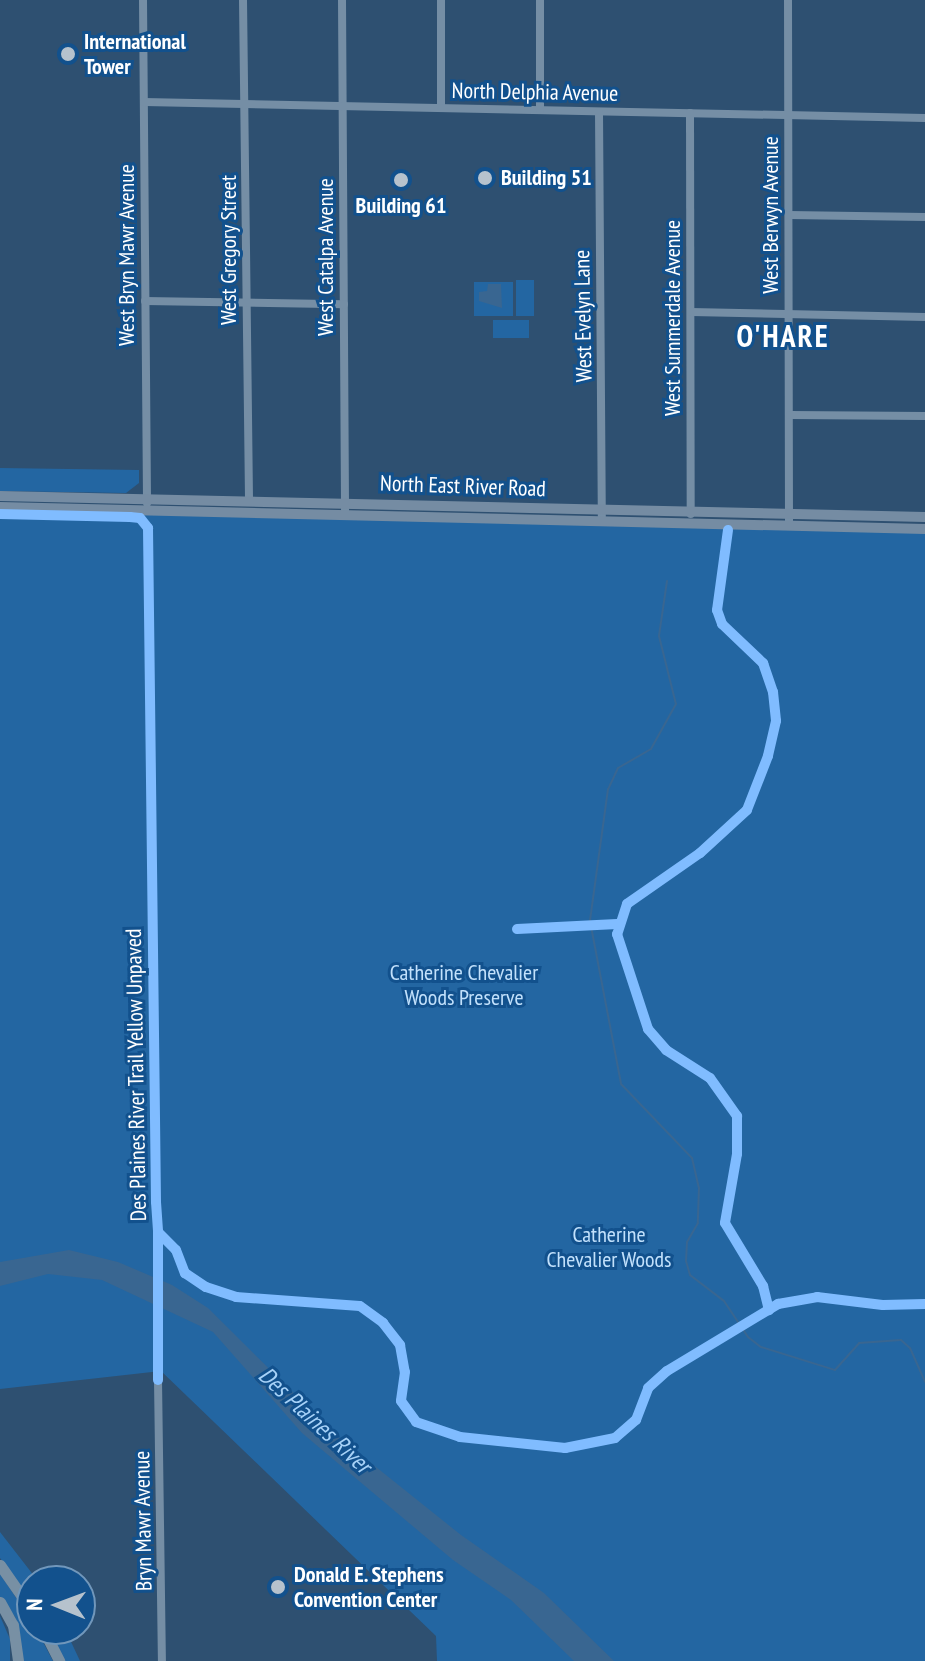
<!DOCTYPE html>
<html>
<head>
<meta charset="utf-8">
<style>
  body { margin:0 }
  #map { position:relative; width:925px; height:1661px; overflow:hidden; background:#2e5071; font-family:"PT Sans Narrow",sans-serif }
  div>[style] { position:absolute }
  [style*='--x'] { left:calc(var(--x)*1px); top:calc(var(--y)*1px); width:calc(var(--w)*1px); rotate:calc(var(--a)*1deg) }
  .green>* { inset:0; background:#2366a2; transform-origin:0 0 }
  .water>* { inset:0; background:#396691 }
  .stream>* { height:2px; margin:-1px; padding:0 1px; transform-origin:1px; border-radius:1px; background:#396691 }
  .minor>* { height:8px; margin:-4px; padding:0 4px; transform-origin:4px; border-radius:4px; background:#758ea5 }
  .major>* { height:10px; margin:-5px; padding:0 5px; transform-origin:5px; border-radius:5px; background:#758ca3 }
  .highway>* { height:11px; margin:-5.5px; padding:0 5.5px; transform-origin:5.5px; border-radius:5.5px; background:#7890a4 }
  .cycleway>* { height:10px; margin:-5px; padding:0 5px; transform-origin:5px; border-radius:5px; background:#80bcff }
  .dots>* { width:22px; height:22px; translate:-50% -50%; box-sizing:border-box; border:4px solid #12518d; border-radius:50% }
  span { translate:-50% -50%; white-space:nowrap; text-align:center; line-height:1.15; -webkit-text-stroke:6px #12518d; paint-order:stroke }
  .poi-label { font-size:22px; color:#fff; font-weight:700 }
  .left { translate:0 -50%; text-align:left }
  .street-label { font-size:22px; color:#fff }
  .park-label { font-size:22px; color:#c2e1fc }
  .water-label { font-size:24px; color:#a7d2f8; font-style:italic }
  .district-label { font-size:30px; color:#fff; font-weight:700; letter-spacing:2px }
  .north { position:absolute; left:16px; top:1565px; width:80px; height:80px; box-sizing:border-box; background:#12518d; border:2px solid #7197bb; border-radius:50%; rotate:271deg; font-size:22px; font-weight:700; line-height:32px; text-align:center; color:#fff }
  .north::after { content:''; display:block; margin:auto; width:28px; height:36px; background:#b6c2cd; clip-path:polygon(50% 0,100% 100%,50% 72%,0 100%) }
</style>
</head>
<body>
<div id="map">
  <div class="green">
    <i style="left:516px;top:280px;width:18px;height:36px"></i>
    <i style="left:474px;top:282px;width:39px;height:34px"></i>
    <i style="left:493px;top:320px;width:36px;height:18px"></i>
    <i style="clip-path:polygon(0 468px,139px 470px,139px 483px,126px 493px,0 491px)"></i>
    <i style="clip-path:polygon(0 511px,925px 532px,925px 1661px,437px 1661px,436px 1636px,161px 1371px,0 1389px)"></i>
    <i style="clip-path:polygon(0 1532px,38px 1581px,32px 1581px,32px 1603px,0 1558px)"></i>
    <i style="clip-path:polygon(0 1574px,32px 1621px,53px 1661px,23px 1661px,15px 1617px,0 1597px)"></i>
    <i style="clip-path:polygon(0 1616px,10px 1639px,10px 1661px,0 1661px)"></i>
    <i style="clip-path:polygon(48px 1629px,65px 1629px,80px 1661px,64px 1661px)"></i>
  </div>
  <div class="water">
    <i style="clip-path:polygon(488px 284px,501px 284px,502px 308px,479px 301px,479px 292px,487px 291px)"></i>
    <i style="clip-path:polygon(69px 1250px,118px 1262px,172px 1285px,208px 1308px,336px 1435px,461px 1535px,544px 1593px,614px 1661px,574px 1661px,511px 1600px,453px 1560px,302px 1433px,213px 1332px,102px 1280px,48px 1274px,0 1286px,0 1262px)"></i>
  </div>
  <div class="stream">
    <i style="--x:667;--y:581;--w:56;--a:98.3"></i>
    <i style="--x:659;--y:636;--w:70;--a:76"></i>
    <i style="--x:676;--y:704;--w:51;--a:119.1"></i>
    <i style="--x:651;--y:749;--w:38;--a:150"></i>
    <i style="--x:618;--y:768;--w:23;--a:115"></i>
    <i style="--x:608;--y:789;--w:133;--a:97.8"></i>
    <i style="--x:590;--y:921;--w:166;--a:79.2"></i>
    <i style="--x:621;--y:1084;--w:103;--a:46.2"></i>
    <i style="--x:692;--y:1158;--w:31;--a:77"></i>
    <i style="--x:699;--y:1188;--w:35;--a:92"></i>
    <i style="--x:698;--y:1223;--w:22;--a:120"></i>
    <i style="--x:687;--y:1242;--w:19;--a:93"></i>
    <i style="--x:686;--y:1261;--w:15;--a:74"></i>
    <i style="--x:690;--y:1275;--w:43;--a:37.4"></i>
    <i style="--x:724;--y:1301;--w:43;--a:56.3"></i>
    <i style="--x:748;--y:1337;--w:16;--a:38"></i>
    <i style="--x:761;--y:1347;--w:77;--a:17.3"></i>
    <i style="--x:835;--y:1370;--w:36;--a:-48"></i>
    <i style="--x:859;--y:1343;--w:42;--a:-4.1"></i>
    <i style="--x:901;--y:1340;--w:12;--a:42"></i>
    <i style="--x:910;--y:1348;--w:37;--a:66"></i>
  </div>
  <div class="minor">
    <i style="--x:143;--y:0;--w:503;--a:89.54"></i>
    <i style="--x:243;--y:0;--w:500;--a:89.31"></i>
    <i style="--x:342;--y:0;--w:513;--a:89.66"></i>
    <i style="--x:441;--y:0;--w:108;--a:90"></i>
    <i style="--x:788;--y:0;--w:525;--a:89.89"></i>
    <i style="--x:144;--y:102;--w:781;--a:1.17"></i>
    <i style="--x:540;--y:110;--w:110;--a:-90"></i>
    <i style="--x:599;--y:112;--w:409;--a:89.6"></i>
    <i style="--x:690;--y:113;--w:401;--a:89.9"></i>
    <i style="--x:789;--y:215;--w:136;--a:0.8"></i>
    <i style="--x:145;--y:301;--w:199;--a:0.9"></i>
    <i style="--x:691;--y:312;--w:234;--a:1.2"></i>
    <i style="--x:790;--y:415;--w:135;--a:0.4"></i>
    <i style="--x:158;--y:1380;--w:281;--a:89.2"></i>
  </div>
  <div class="major">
    <i style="--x:0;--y:496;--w:925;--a:1.3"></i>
    <i style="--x:0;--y:507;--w:925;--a:1.36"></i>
  </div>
  <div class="highway">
    <i style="--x:0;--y:1565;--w:56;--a:55.2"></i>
    <i style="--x:0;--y:1602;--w:26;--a:61"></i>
    <i style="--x:13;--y:1625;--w:36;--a:82"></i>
    <i style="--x:43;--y:1629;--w:36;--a:63"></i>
  </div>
  <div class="cycleway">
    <i style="--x:0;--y:514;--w:130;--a:1.3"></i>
    <i style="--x:130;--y:517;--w:10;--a:6"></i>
    <i style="--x:140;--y:518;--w:13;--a:51"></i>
    <i style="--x:148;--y:528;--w:674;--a:89.32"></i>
    <i style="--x:156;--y:1202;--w:30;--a:86"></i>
    <i style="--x:158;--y:1232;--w:25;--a:45"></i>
    <i style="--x:176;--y:1250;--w:25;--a:69"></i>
    <i style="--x:185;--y:1273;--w:25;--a:34"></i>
    <i style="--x:206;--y:1287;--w:32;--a:18"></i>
    <i style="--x:236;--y:1297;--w:124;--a:4.2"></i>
    <i style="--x:360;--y:1306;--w:29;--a:36"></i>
    <i style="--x:383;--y:1323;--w:28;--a:52"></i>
    <i style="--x:400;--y:1345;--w:27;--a:80"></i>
    <i style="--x:405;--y:1372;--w:29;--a:98"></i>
    <i style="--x:401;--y:1401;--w:26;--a:54"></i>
    <i style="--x:416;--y:1422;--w:46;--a:18.8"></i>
    <i style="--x:460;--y:1437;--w:106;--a:6"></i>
    <i style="--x:565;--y:1448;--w:51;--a:-11.3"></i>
    <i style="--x:615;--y:1438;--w:28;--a:-41"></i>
    <i style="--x:636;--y:1420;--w:34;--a:-69"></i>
    <i style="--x:648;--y:1388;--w:25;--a:-42"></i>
    <i style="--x:667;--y:1371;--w:130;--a:-31.1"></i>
    <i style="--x:778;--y:1304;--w:40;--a:-10"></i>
    <i style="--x:817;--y:1297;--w:66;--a:6.9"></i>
    <i style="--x:883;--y:1305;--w:42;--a:-1.4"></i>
    <i style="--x:728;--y:530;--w:81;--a:97.8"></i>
    <i style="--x:717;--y:610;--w:15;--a:70"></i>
    <i style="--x:722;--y:624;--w:57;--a:43.6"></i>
    <i style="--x:763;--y:663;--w:31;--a:71"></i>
    <i style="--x:773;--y:692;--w:29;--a:84"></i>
    <i style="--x:776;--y:721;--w:36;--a:103"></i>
    <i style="--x:768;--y:756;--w:58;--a:111.3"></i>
    <i style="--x:747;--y:810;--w:64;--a:137.5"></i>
    <i style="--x:700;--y:853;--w:89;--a:145.1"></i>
    <i style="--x:627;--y:904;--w:32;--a:108"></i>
    <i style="--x:617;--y:934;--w:100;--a:71.9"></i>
    <i style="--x:648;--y:1029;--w:28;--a:49"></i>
    <i style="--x:666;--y:1050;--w:52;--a:32.5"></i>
    <i style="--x:710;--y:1078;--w:47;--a:54.6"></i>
    <i style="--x:737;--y:1116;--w:38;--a:90"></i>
    <i style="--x:737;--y:1154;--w:70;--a:99.9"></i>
    <i style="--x:725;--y:1223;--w:74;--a:58.9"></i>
    <i style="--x:763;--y:1286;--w:25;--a:76"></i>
    <i style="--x:517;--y:929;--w:100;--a:-2.9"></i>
    <i style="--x:158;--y:1380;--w:148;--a:-90"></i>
  </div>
  <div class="dots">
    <i style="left:68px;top:54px;background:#b6c2cd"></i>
    <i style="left:485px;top:178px;background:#b6c2cd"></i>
    <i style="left:401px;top:180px;background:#b6c2cd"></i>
    <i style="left:278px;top:1587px;background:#b6c2cd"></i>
  </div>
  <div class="poi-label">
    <span class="left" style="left:84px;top:54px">International<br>Tower</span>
    <span class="left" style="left:501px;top:178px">Building 51</span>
    <span style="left:401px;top:206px">Building 61</span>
    <span class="left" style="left:294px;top:1587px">Donald E. Stephens<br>Convention Center</span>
  </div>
  <div class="street-label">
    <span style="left:535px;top:92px;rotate:1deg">North Delphia Avenue</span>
    <span style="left:771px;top:215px;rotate:-90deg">West Berwyn Avenue</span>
    <span style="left:229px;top:250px;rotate:-90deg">West Gregory Street</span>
    <span style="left:127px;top:255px;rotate:-90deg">West Bryn Mawr Avenue</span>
    <span style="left:326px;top:257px;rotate:-90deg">West Catalpa Avenue</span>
    <span style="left:583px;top:316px;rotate:-91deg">West Evelyn Lane</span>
    <span style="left:673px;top:318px;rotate:-90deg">West Summerdale Avenue</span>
    <span style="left:463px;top:486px;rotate:2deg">North East River Road</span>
    <span style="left:136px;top:1075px;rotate:-91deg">Des Plaines River Trail Yellow Unpaved</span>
    <span style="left:143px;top:1521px;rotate:-91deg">Bryn Mawr Avenue</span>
  </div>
  <div class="park-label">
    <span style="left:464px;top:985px">Catherine Chevalier<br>Woods Preserve</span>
    <span style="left:609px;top:1247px">Catherine<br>Chevalier Woods</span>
  </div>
  <div class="water-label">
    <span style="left:315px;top:1420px;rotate:43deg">Des Plaines River</span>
  </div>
  <div class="district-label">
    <span style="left:783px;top:336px">O'HARE</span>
  </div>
  <div class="north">N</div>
</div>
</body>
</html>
